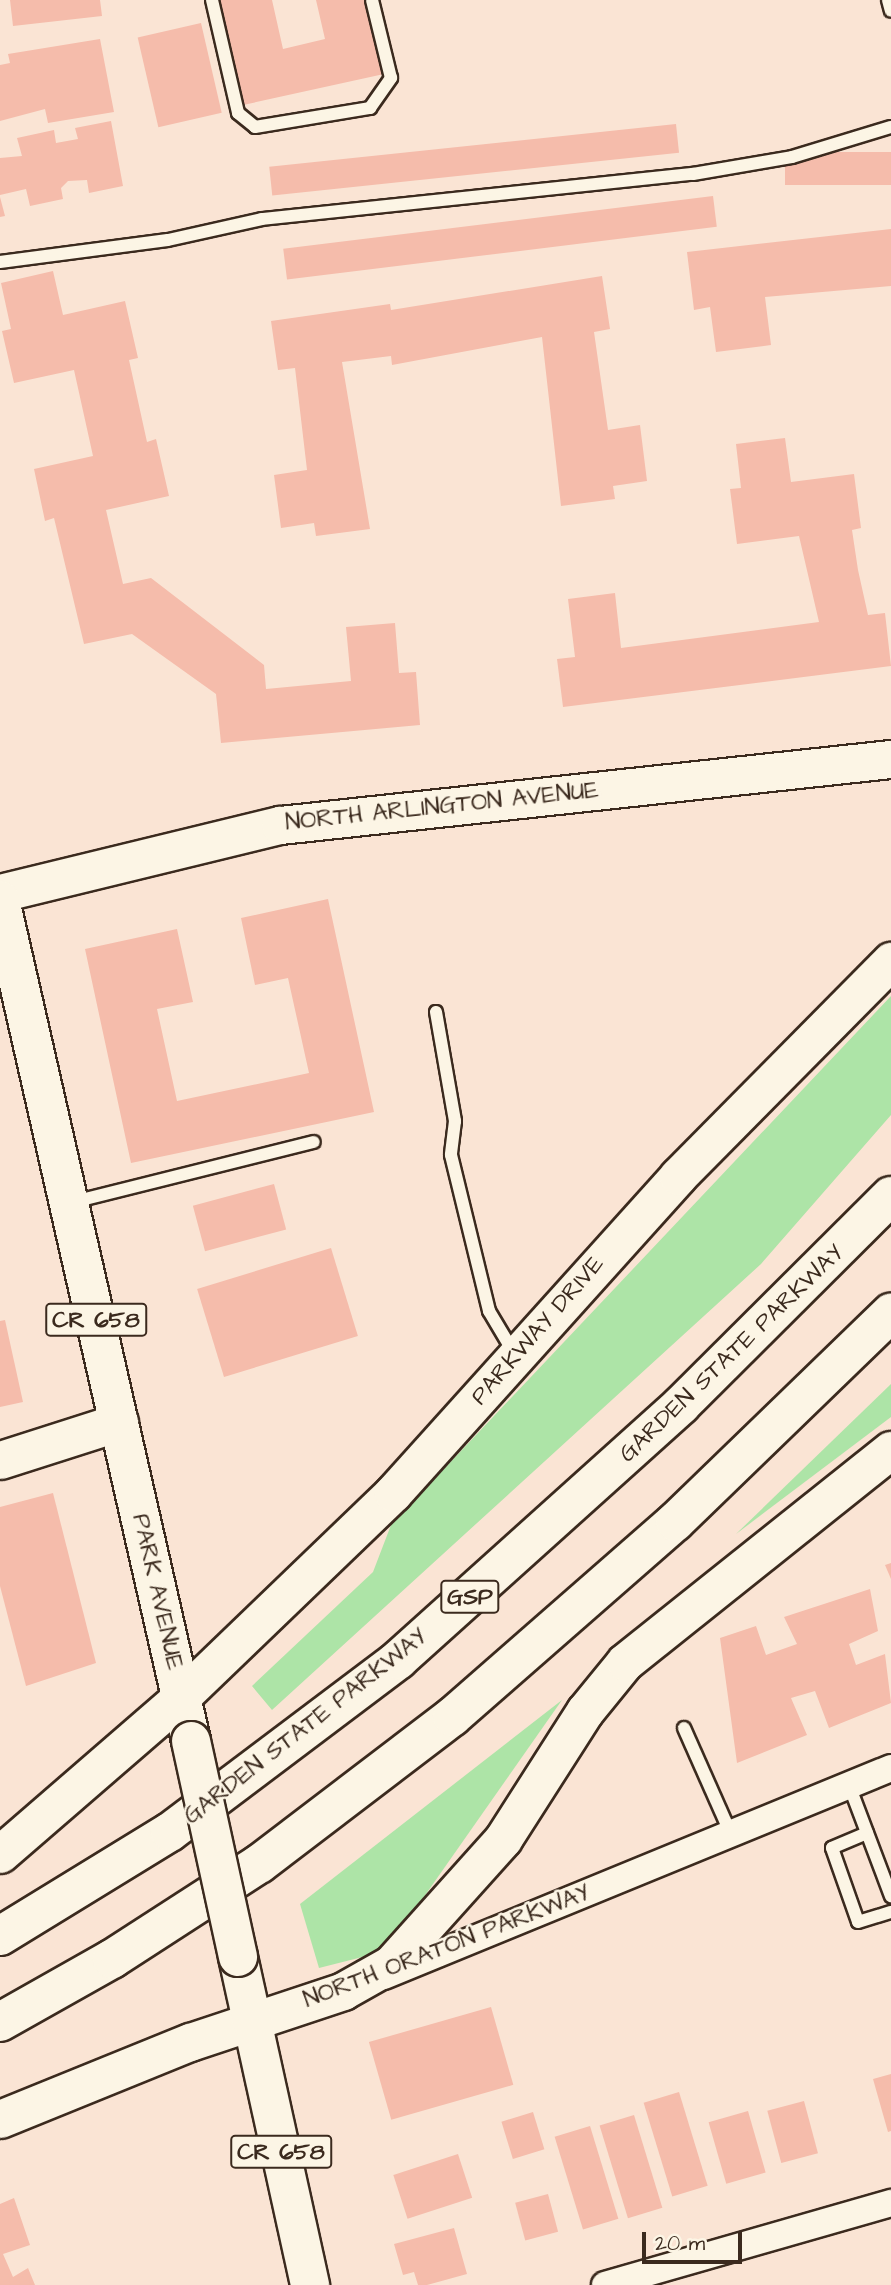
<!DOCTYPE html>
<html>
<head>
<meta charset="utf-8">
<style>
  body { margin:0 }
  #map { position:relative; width:891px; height:2285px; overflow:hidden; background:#fae4d4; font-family:"Architects Daughter",sans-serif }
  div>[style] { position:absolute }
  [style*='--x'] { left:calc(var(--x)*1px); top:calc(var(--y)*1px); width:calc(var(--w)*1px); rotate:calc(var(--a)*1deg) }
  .green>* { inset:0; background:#ade4a7 }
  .building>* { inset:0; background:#f5bcab; transform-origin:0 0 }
  .roads { filter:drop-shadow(2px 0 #3b2a1e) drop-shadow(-2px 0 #3b2a1e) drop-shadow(0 2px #3b2a1e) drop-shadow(0 -2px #3b2a1e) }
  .lane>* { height:12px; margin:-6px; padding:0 6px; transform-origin:6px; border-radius:6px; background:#fcf5e5 }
  .street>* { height:26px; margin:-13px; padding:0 13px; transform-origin:13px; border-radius:13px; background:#fcf5e5 }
  .secondary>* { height:37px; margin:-18.5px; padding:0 18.5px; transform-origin:18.5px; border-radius:18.5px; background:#fcf5e5 }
  .primary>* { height:38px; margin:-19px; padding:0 19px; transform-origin:19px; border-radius:19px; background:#fcf5e5 }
  .highway>* { height:38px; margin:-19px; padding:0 19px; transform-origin:19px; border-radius:19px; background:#fcf5e5 }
  .bridges { filter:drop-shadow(2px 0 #3b2a1e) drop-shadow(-2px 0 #3b2a1e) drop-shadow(0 2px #3b2a1e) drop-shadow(0 -2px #3b2a1e) }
  .primary-bridge>* { height:38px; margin:-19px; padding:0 19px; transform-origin:19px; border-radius:19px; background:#fcf5e5 }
  span { translate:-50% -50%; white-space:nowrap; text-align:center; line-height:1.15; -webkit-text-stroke:5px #fcf5e5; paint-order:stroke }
  .shield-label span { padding:2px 5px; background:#fcf5e5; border:2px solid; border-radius:5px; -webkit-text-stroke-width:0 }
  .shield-label { font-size:23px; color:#3b2a1e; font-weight:700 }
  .street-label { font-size:24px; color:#3b2a1e }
  .scale { position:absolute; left:642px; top:2232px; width:100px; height:32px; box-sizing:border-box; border:4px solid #3b2a1e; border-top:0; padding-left:9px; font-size:21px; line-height:24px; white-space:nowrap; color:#3b2a1e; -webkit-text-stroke:5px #fcf5e5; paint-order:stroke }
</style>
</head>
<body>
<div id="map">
  <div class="green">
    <i style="clip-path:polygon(891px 996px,891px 1115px,761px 1264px,272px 1710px,252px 1686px,373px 1572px,391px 1525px)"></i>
    <i style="clip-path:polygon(891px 1384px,891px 1417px,736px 1534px)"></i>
    <i style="clip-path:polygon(562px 1700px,386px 1951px,319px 1968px,300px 1904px)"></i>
  </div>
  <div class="building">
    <i style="clip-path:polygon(10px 0,100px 0,102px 16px,13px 26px)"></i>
    <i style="clip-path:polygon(219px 0,272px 0,283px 49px,325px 39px,316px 0,367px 0,384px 74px,243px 105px)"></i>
    <i style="left:201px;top:23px;width:92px;height:65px;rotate:77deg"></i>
    <i style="clip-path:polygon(100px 39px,114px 112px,48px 123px,45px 109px,0 121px,0 65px,10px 63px,8px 54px)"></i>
    <i style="clip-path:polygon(111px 121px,123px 186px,89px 193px,87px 180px,68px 181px,61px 188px,63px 199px,30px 206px,26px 189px,0 195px,0 158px,22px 156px,17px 138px,54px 130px,56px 143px,78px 139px,75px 128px)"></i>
    <i style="left:676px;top:124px;width:29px;height:409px;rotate:84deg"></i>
    <i style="left:891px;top:152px;width:33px;height:106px;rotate:90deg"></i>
    <i style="left:713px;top:196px;width:31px;height:433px;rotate:83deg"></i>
    <i style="clip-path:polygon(0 197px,5px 216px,0 217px)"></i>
    <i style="clip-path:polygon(891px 229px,891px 286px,765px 297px,771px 345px,716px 352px,710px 307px,694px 310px,687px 252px)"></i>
    <i style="clip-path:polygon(53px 271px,63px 315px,125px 301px,138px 358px,129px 360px,147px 442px,156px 439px,169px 496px,106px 510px,123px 584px,151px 578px,264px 665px,266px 689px,351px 681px,346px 627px,395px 623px,399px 673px,416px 672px,420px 725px,221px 743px,216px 694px,132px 634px,84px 644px,54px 518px,45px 521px,34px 469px,93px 456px,74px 370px,14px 383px,2px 331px,11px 329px,1px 283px)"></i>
    <i style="clip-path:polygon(602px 276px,610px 329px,594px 332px,608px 430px,640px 425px,647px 481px,613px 486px,615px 499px,561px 506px,542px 337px,392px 365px,391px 356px,342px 362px,370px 529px,316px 536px,314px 523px,281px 528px,274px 475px,307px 470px,295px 368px,278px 370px,271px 321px,390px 304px,391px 310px)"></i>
    <i style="clip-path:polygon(785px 438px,791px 482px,854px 474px,861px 528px,852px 530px,858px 570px,868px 615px,885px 613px,891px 666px,563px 707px,557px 659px,575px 657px,568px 599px,615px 593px,621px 648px,819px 622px,799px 536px,737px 544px,730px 489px,741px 488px,736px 444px)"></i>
    <i style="clip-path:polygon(328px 899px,374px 1112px,131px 1163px,85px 949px,177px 929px,193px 1002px,157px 1009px,177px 1101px,309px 1073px,288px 978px,255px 985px,241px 918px)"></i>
    <i style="left:274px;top:1184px;width:47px;height:84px;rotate:75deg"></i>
    <i style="left:331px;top:1248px;width:92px;height:140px;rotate:73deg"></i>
    <i style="clip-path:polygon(5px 1320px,23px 1402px,0 1407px,0 1321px)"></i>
    <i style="clip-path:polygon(53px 1493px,96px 1663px,26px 1686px,0 1586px,0 1507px)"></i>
    <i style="clip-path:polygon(891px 1563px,891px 1579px,885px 1565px)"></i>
    <i style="clip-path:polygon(870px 1589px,878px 1631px,849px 1644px,856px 1665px,885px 1654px,891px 1703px,829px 1728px,815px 1691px,791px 1698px,807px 1735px,737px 1763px,720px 1638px,756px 1626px,766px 1655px,797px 1644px,784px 1617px)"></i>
    <i style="left:491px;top:2007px;width:81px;height:127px;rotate:74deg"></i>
    <i style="clip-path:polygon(891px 2074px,891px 2131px,888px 2132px,873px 2079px)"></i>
    <i style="left:679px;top:2092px;width:98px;height:37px;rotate:73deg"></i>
    <i style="left:804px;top:2101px;width:54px;height:38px;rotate:75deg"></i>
    <i style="left:748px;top:2111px;width:64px;height:41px;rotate:74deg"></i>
    <i style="left:533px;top:2112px;width:39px;height:33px;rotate:73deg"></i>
    <i style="left:634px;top:2115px;width:97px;height:36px;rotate:73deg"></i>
    <i style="left:590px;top:2126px;width:97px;height:37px;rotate:73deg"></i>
    <i style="left:458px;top:2154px;width:46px;height:68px;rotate:72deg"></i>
    <i style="left:548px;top:2194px;width:39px;height:34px;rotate:75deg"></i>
    <i style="clip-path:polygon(14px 2198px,30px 2245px,3px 2254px,13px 2277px,28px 2268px,35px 2285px,0 2285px,0 2204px)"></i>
    <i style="clip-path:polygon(454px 2228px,467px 2274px,427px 2285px,418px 2285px,414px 2272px,403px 2275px,394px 2244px)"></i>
  </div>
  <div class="roads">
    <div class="lane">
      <i style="--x:212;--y:0;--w:116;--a:77"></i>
      <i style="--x:238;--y:113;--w:22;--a:39"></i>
      <i style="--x:255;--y:127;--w:117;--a:-9.4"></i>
      <i style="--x:370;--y:108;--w:37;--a:-55"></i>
      <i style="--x:391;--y:78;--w:80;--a:-103.7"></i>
      <i style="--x:888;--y:0;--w:11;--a:75"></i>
      <i style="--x:0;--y:262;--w:169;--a:-7.5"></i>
      <i style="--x:168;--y:240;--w:96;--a:-12.6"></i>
      <i style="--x:262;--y:219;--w:433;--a:-6"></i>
      <i style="--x:693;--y:174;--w:100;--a:-9.7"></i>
      <i style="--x:792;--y:157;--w:103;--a:-16.9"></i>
      <i style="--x:436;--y:1012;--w:111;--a:80.1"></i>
      <i style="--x:455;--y:1121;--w:34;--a:97"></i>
      <i style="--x:451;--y:1155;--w:161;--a:76.3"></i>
      <i style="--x:489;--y:1311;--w:49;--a:59.2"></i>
      <i style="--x:73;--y:1202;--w:248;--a:-14"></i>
      <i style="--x:684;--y:1728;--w:116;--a:66.1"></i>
      <i style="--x:849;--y:1785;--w:119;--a:69.3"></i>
      <i style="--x:867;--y:1833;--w:38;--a:157"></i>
      <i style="--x:832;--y:1848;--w:78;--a:70.6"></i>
      <i style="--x:858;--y:1922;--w:34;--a:-17"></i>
    </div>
    <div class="street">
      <i style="--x:384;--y:1976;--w:548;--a:-22.31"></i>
      <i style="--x:605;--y:2285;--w:298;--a:-16"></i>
    </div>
    <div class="secondary">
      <i style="--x:0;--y:893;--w:288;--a:-13.7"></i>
      <i style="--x:280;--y:825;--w:615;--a:-6.17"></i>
      <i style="--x:0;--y:1460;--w:125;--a:-17.7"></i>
      <i style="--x:0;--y:1854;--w:240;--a:-40.9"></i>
      <i style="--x:181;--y:1697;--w:294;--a:-43.9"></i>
      <i style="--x:393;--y:1493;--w:426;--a:-48"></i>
      <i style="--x:678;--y:1176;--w:303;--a:-45.3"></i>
      <i style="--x:0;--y:2119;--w:205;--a:-22.1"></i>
      <i style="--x:190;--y:2042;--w:161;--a:-18.4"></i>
      <i style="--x:343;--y:1991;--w:55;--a:-29.4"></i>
      <i style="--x:391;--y:1964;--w:168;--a:-48.1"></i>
      <i style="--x:503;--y:1839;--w:152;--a:-57.4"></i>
      <i style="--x:585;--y:1711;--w:63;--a:-50.8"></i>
      <i style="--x:625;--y:1662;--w:340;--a:-38.6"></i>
    </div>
    <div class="primary">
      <i style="--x:0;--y:900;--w:862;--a:77.2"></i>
      <i style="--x:238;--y:1957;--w:336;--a:77.6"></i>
    </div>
    <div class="highway">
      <i style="--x:0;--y:1936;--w:199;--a:-31.5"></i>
      <i style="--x:170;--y:1832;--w:286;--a:-37"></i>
      <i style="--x:398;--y:1660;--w:381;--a:-42"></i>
      <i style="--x:681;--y:1405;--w:296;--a:-44.9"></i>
      <i style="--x:0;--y:2022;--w:129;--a:-29.4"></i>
      <i style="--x:112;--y:1959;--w:175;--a:-32.9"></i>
      <i style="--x:259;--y:1864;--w:243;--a:-37.3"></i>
      <i style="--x:452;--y:1717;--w:296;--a:-41.2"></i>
      <i style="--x:675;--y:1522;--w:301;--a:-44.1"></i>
    </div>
  </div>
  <div class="bridges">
    <div class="primary-bridge">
      <i style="--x:191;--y:1741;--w:221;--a:77.7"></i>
    </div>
  </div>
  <div class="shield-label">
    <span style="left:96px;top:1320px">CR 658</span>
    <span style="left:470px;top:1597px">GSP</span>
    <span style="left:281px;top:2152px">CR 658</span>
  </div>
  <div class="street-label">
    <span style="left:442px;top:807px;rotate:-6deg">NORTH ARLINGTON AVENUE</span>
    <span style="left:538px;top:1331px;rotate:-49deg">PARKWAY DRIVE</span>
    <span style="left:732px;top:1354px;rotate:-44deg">GARDEN STATE PARKWAY</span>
    <span style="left:157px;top:1592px;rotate:77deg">PARK AVENUE</span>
    <span style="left:306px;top:1727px;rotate:-38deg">GARDEN STATE PARKWAY</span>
    <span style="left:447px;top:1947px;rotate:-21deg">NORTH ORATON PARKWAY</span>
  </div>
  <div class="scale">20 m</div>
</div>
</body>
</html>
